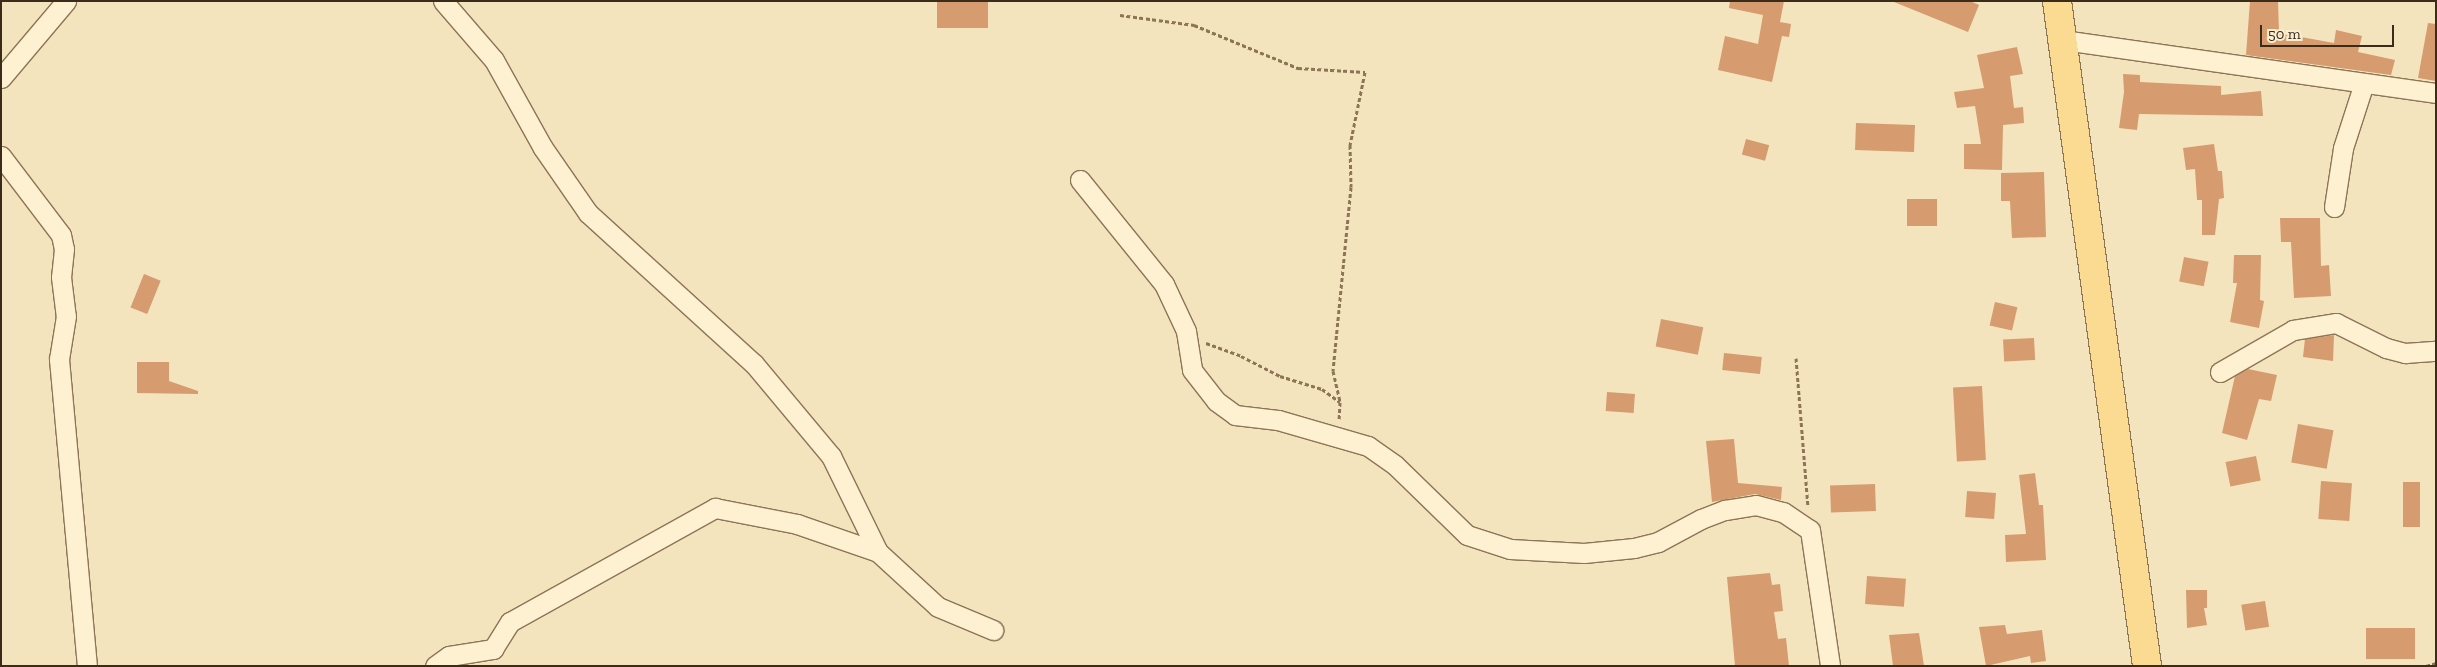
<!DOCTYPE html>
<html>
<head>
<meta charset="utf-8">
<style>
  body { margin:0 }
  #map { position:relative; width:2437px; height:667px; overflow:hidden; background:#f3e4be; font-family:"Zilla Slab",serif }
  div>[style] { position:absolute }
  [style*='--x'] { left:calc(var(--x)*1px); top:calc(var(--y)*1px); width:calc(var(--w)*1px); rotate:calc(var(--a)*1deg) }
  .building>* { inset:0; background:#d69b6f; transform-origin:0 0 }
  .path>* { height:3px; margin-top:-1.5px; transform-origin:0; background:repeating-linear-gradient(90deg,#8d7455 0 4px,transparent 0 6.5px) }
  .roads { filter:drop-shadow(1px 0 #8d7455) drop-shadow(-1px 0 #8d7455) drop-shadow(0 1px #8d7455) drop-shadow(0 -1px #8d7455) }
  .street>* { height:19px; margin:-9.5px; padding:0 9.5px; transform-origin:9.5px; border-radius:9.5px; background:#fdf1d2 }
  .primary>* { height:28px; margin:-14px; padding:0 14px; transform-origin:14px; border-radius:14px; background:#fbdb91 }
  span { translate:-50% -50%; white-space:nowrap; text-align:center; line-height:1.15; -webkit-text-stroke:4.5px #f9eecf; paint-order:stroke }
  .frame { position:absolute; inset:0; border:2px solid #3b2b1b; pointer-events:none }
  .scale { position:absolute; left:2260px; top:25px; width:134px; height:22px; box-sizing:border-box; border:2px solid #3b2b1b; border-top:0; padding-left:6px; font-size:15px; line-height:18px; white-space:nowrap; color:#3b2b1b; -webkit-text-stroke:4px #f9eecf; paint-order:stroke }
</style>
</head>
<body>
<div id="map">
  <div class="building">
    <i style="left:937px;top:1px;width:51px;height:27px"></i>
    <i style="clip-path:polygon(1730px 1px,1784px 1px,1780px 22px,1791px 24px,1789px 37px,1782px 36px,1772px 82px,1718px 70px,1725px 36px,1758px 44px,1763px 15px,1729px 8px)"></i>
    <i style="clip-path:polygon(1970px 1px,1979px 5px,1968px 32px,1894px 2px)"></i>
    <i style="clip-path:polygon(2250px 1px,2278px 1px,2279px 33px,2334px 43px,2336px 30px,2362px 36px,2358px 52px,2395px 60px,2391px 75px,2246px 55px)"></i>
    <i style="clip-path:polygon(2428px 23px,2436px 24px,2436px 81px,2418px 78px)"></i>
    <i style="clip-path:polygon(2017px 47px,2023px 74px,2010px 76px,2014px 108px,2023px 107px,2024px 123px,2003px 125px,2002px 170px,1964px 169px,1964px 144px,1981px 144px,1975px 106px,1957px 108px,1954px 92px,1984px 88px,1977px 55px)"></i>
    <i style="clip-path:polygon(2123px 74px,2140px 75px,2140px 82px,2221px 86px,2221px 95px,2261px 91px,2263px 116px,2139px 114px,2137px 130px,2119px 128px,2124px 92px)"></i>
    <i style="left:1856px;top:123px;width:59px;height:27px;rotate:2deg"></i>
    <i style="left:1746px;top:139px;width:24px;height:16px;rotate:15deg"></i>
    <i style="clip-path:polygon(2214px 144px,2218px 171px,2222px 171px,2224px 198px,2219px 199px,2215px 235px,2202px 235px,2202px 200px,2197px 200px,2195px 169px,2186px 170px,2183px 148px)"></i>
    <i style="clip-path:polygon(2044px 172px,2046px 237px,2012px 238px,2010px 201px,2001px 201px,2001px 173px)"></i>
    <i style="left:1907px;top:199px;width:30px;height:27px"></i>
    <i style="clip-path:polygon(2280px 218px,2320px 218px,2321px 266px,2329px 265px,2331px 296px,2294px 298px,2291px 242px,2281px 242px)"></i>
    <i style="clip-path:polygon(2234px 255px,2261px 255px,2260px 300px,2264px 301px,2259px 328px,2230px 322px,2237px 283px,2233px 283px)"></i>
    <i style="left:2184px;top:257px;width:25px;height:25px;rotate:11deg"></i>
    <i style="left:144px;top:274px;width:18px;height:36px;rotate:22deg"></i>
    <i style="left:1995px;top:302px;width:23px;height:24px;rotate:13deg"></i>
    <i style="left:1661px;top:319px;width:43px;height:28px;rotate:11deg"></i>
    <i style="clip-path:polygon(2334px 335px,2333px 361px,2303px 357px,2305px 339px)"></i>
    <i style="left:2034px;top:338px;width:22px;height:31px;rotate:87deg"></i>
    <i style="left:1724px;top:353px;width:38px;height:17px;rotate:6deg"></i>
    <i style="clip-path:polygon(137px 362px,169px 362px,169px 381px,198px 391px,198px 394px,137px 393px)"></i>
    <i style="clip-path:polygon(2248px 369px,2277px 375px,2271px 401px,2259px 399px,2247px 440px,2222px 433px,2235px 376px)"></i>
    <i style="left:1982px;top:386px;width:74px;height:29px;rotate:87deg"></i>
    <i style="left:1607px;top:392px;width:28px;height:19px;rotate:4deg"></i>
    <i style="left:2298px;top:424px;width:36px;height:39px;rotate:10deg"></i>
    <i style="clip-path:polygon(1734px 439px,1738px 483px,1782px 487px,1781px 500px,1755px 494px,1712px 502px,1706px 441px)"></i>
    <i style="left:2256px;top:456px;width:25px;height:31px;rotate:79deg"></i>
    <i style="clip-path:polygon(2035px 473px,2039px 505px,2043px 505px,2046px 560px,2006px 562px,2005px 535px,2026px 534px,2019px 475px)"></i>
    <i style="left:2321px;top:481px;width:31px;height:38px;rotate:4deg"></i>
    <i style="left:2403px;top:482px;width:17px;height:45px"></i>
    <i style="left:1875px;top:484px;width:27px;height:45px;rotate:88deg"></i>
    <i style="left:1967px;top:491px;width:29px;height:26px;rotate:4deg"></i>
    <i style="clip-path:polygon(1770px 573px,1772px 585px,1780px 584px,1783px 611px,1774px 612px,1778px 639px,1786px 638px,1789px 666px,1735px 666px,1727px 577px)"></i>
    <i style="left:1867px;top:576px;width:39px;height:28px;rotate:4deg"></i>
    <i style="clip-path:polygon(2186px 590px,2207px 590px,2207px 608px,2204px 608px,2207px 625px,2187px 628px)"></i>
    <i style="left:2265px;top:601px;width:26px;height:24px;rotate:81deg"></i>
    <i style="clip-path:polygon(2005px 625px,2007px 634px,2042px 630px,2046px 661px,2031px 663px,2030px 656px,1986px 666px,1979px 627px)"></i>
    <i style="left:2366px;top:628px;width:49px;height:31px"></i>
    <i style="clip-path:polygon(1919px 633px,1924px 666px,1893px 666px,1889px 635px)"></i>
  </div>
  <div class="path">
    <i style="--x:1120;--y:15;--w:75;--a:7.7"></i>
    <i style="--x:1194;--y:25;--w:113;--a:22.5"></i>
    <i style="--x:1298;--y:68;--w:67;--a:3.4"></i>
    <i style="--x:1365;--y:72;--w:75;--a:101.6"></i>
    <i style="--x:1350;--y:145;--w:42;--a:88.6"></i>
    <i style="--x:1351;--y:187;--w:185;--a:95.6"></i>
    <i style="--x:1333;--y:371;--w:32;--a:77"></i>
    <i style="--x:1206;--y:343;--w:37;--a:20"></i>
    <i style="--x:1241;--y:356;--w:44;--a:27.1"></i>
    <i style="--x:1280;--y:376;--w:44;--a:17.2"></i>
    <i style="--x:1322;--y:389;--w:22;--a:36"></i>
    <i style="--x:1340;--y:402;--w:17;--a:93"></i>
    <i style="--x:1796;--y:358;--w:149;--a:85.4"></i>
    <i style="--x:2426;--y:666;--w:10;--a:-17"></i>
  </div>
  <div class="roads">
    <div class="street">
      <i style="--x:443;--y:1;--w:78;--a:49.2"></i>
      <i style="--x:494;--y:60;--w:101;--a:60.9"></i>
      <i style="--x:543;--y:148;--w:79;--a:55.3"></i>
      <i style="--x:588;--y:213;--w:224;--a:42.3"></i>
      <i style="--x:754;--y:364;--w:120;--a:50.1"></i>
      <i style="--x:831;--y:456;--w:107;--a:63.9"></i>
      <i style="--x:878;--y:552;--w:81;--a:42.5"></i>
      <i style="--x:938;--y:607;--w:60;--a:22.7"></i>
      <i style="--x:2063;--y:40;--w:377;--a:8.1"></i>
      <i style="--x:1;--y:78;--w:101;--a:-49.8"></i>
      <i style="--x:1;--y:156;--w:99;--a:52.8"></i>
      <i style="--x:61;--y:235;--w:14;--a:78"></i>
      <i style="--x:64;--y:249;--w:28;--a:96"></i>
      <i style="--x:61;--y:277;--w:39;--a:83"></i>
      <i style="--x:66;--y:316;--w:44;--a:99.2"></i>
      <i style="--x:59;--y:359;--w:308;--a:84.8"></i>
      <i style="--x:1080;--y:180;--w:134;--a:51.1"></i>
      <i style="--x:1164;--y:284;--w:52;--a:64.9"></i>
      <i style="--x:1186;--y:331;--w:39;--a:81"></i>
      <i style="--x:1192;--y:370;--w:39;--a:52"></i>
      <i style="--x:1216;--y:401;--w:24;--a:36"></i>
      <i style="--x:1235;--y:415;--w:43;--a:6.6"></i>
      <i style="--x:1278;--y:420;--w:94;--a:16.1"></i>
      <i style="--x:1368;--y:446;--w:33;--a:35"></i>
      <i style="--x:1395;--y:465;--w:100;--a:44.2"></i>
      <i style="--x:1467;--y:535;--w:45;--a:18"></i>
      <i style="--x:1510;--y:549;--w:74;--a:3.1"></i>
      <i style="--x:1584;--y:553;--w:50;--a:-5.7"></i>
      <i style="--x:1634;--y:548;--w:25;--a:-14"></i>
      <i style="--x:1658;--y:542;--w:49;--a:-28.1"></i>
      <i style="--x:1701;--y:519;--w:26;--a:-21"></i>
      <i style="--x:1725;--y:510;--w:31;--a:-9"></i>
      <i style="--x:1756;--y:505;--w:28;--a:15"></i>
      <i style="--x:1783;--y:512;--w:32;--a:34"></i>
      <i style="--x:1810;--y:530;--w:137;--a:81.6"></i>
      <i style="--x:2334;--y:207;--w:60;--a:-81.3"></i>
      <i style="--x:2343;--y:148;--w:68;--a:-72.1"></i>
      <i style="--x:2220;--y:372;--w:84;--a:-29.9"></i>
      <i style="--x:2293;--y:330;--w:44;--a:-9.2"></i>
      <i style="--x:2336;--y:323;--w:56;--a:26.6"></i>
      <i style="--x:2386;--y:348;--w:20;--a:15"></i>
      <i style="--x:2405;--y:353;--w:31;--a:-4"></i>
      <i style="--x:435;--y:666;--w:17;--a:-36"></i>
      <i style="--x:449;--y:656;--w:45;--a:-9"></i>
      <i style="--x:493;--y:649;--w:32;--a:-58"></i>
      <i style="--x:510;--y:622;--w:235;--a:-29.1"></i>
      <i style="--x:715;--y:508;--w:84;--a:11"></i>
      <i style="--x:797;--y:524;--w:86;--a:19.1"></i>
    </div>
    <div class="primary">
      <i style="--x:2057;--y:1;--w:671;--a:82.29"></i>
    </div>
  </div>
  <div class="frame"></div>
  <div class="scale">50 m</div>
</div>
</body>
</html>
